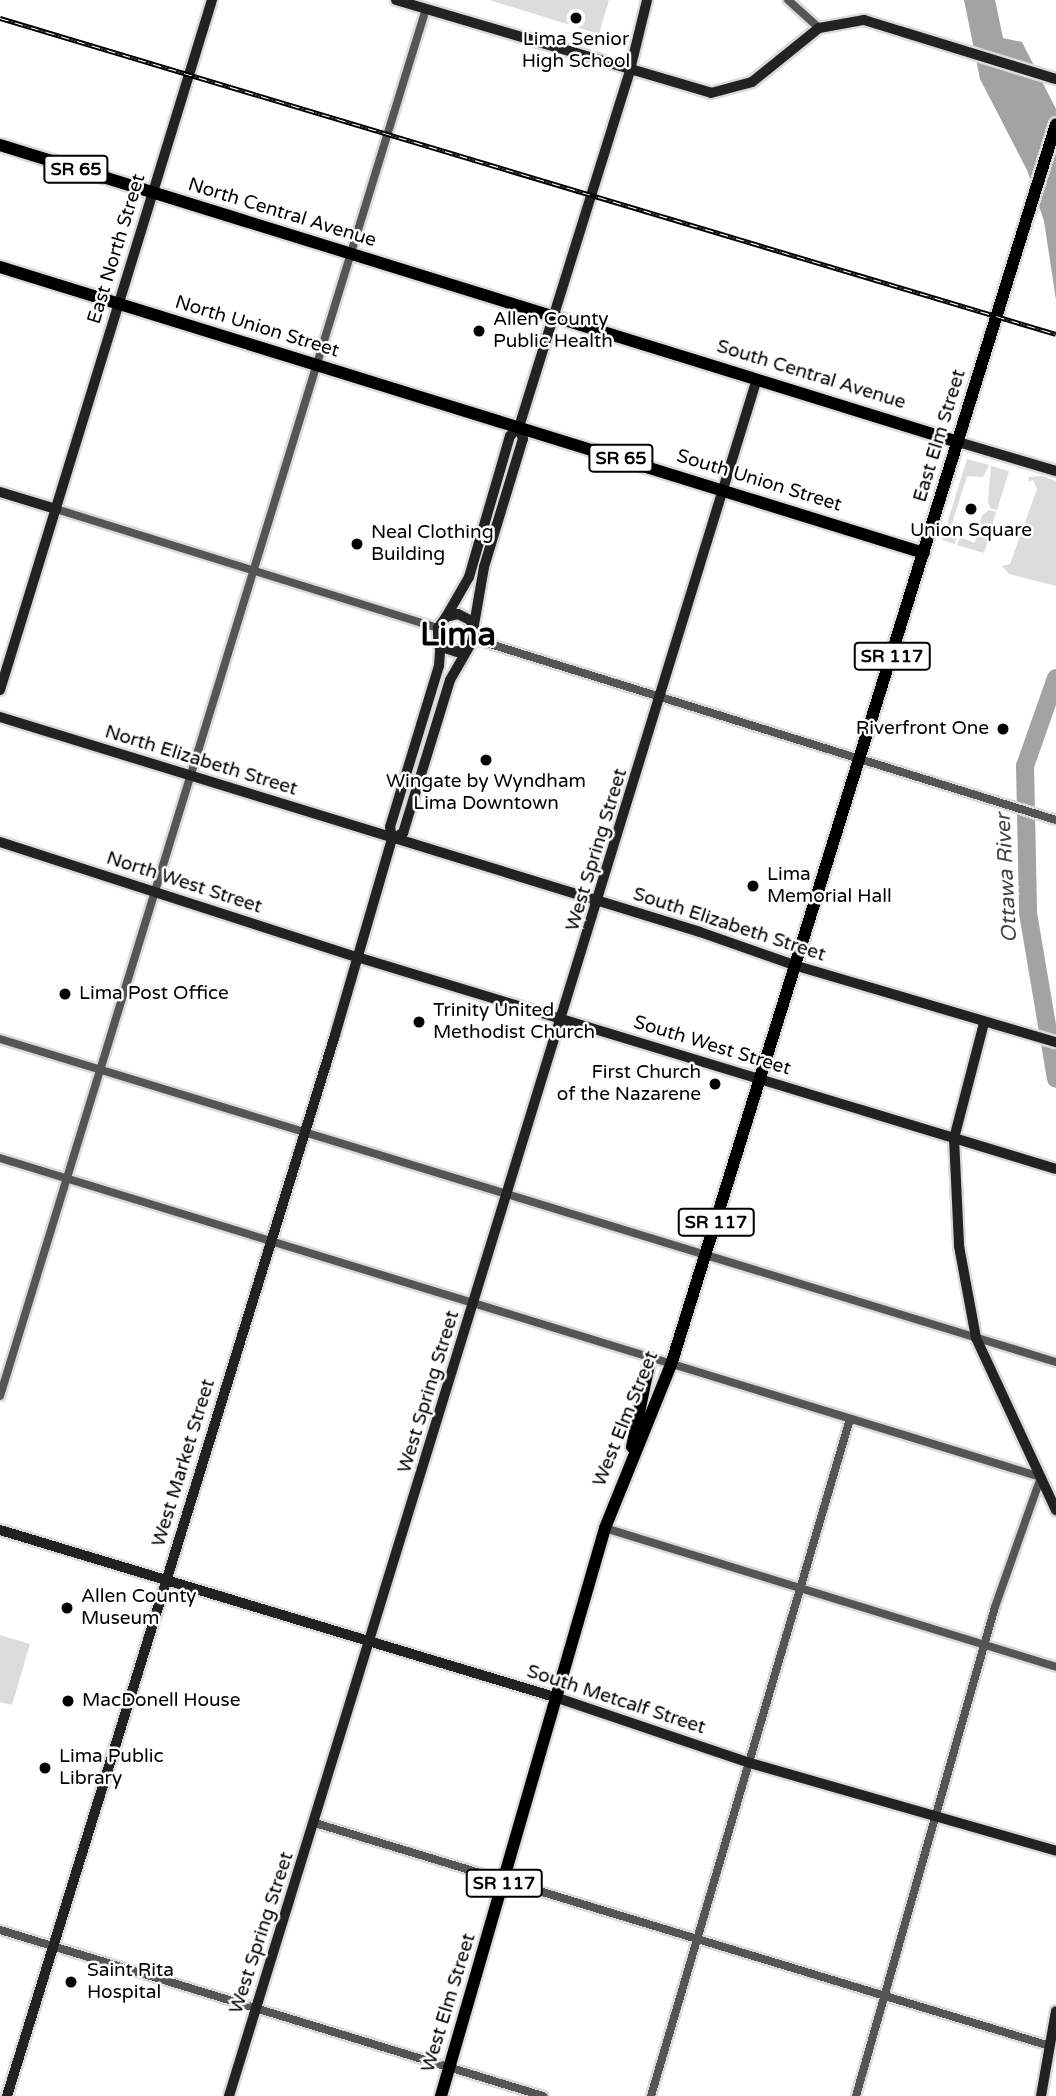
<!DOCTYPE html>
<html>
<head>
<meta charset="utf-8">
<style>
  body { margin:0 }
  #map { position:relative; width:1056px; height:2096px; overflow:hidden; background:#fff; font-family:"Varela Round",sans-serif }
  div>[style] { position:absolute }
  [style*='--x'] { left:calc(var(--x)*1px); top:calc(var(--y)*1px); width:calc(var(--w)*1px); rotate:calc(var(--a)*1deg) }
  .green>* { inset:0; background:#dcdcdc }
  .water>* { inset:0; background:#a3a3a3 }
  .river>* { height:18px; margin:-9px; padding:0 9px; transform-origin:9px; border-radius:9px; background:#a3a3a3 }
  .roads { filter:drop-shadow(2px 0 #dbdbdb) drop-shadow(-2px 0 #dbdbdb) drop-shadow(0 2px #dbdbdb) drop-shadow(0 -2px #dbdbdb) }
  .street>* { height:8px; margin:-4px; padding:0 4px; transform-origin:4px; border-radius:4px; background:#555 }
  .secondary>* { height:10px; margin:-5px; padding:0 5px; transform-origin:5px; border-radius:5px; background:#222 }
  .primary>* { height:12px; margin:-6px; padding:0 6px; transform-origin:6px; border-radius:6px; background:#000 }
  .rail>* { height:5px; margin-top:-2.5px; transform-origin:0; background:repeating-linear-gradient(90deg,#fff 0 8px,#000 0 16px); box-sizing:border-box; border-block:2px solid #000 }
  .dots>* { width:19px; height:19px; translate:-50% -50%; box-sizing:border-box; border:4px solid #fff; border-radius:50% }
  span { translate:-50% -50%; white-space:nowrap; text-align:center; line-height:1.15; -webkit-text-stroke:5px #fff; paint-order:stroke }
  .shield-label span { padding:2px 5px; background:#fff; border:2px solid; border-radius:5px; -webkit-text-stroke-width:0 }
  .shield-label { font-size:18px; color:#000; font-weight:700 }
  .poi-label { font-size:19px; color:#000 }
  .left { translate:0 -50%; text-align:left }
  .right { translate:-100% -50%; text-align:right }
  .street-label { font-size:19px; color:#000 }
  .water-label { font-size:21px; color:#444; font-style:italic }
  .town-label { font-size:33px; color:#000; font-weight:700 }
</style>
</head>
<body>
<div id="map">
  <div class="green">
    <i style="clip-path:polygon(489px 0,609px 0,599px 34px)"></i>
    <i style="clip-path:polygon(967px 459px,989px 465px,983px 477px,967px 476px,950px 530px,957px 537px,955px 544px,942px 540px)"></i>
    <i style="clip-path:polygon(991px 466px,1009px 471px,997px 510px,990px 508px,988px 501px)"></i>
    <i style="clip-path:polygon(1042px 476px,1056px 481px,1056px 586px,1009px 574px,1002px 566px,1010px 564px,1037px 489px,1033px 480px,1028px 482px,1029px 477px)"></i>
    <i style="clip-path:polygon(989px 510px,996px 512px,984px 553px,957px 545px,960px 537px,975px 543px,982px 515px)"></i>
    <i style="clip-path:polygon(0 1635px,30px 1644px,12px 1705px,0 1702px)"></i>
  </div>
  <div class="water">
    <i style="clip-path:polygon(964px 0,995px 0,1003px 38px,1022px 42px,1056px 109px,1056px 300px,1044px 221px,1027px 170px,980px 79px)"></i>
  </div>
  <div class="river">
    <i style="--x:1056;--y:678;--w:93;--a:109.4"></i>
    <i style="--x:1025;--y:766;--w:147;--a:88.8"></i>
    <i style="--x:1028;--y:913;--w:168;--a:80.4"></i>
  </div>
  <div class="roads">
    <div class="street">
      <i style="--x:788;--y:0;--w:42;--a:42.1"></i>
      <i style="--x:56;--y:509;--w:400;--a:17.3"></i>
      <i style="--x:474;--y:639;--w:609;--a:17.28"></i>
      <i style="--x:0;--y:1039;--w:1104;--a:17.01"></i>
      <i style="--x:0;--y:1158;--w:1089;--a:17.04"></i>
      <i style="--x:1041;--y:1477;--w:138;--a:109.5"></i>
      <i style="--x:995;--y:1607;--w:508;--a:105.87"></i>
      <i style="--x:0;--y:1396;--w:1451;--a:-72.93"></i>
      <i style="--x:605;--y:1528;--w:472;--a:17.1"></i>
      <i style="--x:315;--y:1823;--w:768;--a:16.88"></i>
      <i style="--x:0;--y:1930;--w:568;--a:17"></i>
      <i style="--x:651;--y:2096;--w:706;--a:-73.62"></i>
    </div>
    <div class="secondary">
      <i style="--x:396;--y:0;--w:328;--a:16.4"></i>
      <i style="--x:711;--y:93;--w:42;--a:-15"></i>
      <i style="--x:752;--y:82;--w:86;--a:-38.9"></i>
      <i style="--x:819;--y:28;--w:46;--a:-10.1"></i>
      <i style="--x:864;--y:20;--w:201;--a:17.1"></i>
      <i style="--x:958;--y:442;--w:102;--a:16.5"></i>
      <i style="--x:0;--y:492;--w:59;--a:16.9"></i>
      <i style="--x:446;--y:617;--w:46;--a:-60.1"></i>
      <i style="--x:469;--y:577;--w:147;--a:-73.8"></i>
      <i style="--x:510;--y:436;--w:13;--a:-45"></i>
      <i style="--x:519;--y:427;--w:374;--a:-72.7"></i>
      <i style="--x:630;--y:70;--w:72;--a:-76.3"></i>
      <i style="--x:474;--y:625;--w:59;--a:-80.2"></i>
      <i style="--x:484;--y:567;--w:134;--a:-73.1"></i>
      <i style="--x:523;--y:439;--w:13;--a:-108"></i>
      <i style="--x:0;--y:690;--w:722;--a:-72.92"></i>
      <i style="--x:0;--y:717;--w:732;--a:17.07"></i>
      <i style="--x:700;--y:932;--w:103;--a:19.3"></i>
      <i style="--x:797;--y:966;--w:270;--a:16.4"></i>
      <i style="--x:392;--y:839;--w:13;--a:-29"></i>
      <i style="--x:403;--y:833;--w:160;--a:-72.9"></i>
      <i style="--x:450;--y:680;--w:38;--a:-60"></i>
      <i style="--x:0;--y:842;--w:375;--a:17.9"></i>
      <i style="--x:357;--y:957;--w:730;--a:16.87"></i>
      <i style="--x:984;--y:1023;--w:119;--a:104.6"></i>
      <i style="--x:954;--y:1138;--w:108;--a:87.3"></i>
      <i style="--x:959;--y:1246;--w:94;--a:79.5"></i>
      <i style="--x:976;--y:1338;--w:190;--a:65.1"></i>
      <i style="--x:0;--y:1530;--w:583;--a:16.76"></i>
      <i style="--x:558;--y:1698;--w:203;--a:18.7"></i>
      <i style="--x:750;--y:1763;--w:318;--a:16"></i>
      <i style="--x:7;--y:2096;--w:1111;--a:-72.82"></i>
      <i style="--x:335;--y:1035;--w:204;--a:-73.8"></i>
      <i style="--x:392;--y:839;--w:12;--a:-99"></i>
      <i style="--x:390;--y:827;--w:168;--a:-73.1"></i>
      <i style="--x:439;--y:666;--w:16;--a:-86"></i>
      <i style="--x:440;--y:650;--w:17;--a:-97"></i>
      <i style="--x:438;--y:633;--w:5;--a:-90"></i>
      <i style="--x:438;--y:628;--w:14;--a:-54"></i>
      <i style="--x:446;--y:617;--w:12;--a:-14"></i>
      <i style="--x:458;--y:614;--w:13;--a:27"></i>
      <i style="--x:470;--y:620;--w:11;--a:63"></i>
      <i style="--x:475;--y:630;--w:13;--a:103"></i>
      <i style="--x:472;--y:643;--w:17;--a:149"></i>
      <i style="--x:457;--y:652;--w:13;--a:-162"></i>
      <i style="--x:445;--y:648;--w:12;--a:-125"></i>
      <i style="--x:229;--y:2096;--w:1796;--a:-72.91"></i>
      <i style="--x:1041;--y:2096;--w:86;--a:-80"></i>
    </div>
    <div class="primary">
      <i style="--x:0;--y:145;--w:1003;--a:17.22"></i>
      <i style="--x:0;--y:267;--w:967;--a:17.2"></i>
      <i style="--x:632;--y:1447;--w:90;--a:-78.4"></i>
      <i style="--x:441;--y:2096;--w:591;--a:-73.89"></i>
      <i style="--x:605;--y:1528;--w:176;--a:-68"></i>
      <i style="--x:671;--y:1365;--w:1299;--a:-72.76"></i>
    </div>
  </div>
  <div class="rail">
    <i style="--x:0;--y:18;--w:1102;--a:16.66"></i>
  </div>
  <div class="dots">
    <i style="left:576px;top:18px;background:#000"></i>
    <i style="left:479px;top:331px;background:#000"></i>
    <i style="left:971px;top:509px;background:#000"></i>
    <i style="left:357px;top:544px;background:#000"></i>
    <i style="left:1003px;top:729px;background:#000"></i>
    <i style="left:486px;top:760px;background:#000"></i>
    <i style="left:753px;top:886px;background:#000"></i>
    <i style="left:65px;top:994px;background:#000"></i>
    <i style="left:419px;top:1022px;background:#000"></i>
    <i style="left:715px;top:1084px;background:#000"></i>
    <i style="left:67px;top:1608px;background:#000"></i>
    <i style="left:68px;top:1701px;background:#000"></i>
    <i style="left:45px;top:1768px;background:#000"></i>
    <i style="left:71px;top:1982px;background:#000"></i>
  </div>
  <div class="shield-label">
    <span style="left:76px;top:169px">SR 65</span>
    <span style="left:621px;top:458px">SR 65</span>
    <span style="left:892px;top:656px">SR 117</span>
    <span style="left:716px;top:1222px">SR 117</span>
    <span style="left:504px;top:1883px">SR 117</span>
  </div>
  <div class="poi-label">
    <span style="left:576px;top:51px">Lima Senior<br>High School</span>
    <span class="left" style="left:493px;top:331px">Allen County<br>Public Health</span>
    <span style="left:971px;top:531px">Union Square</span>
    <span class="left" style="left:371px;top:544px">Neal Clothing<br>Building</span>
    <span class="right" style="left:989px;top:729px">Riverfront One</span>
    <span style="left:486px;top:793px">Wingate by Wyndham<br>Lima Downtown</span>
    <span class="left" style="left:767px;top:886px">Lima<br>Memorial Hall</span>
    <span class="left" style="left:79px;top:994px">Lima Post Office</span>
    <span class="left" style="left:433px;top:1022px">Trinity United<br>Methodist Church</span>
    <span class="right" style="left:701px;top:1084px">First Church<br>of the Nazarene</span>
    <span class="left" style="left:81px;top:1608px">Allen County<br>Museum</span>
    <span class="left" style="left:82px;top:1701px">MacDonell House</span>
    <span class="left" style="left:59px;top:1768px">Lima Public<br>Library</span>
    <span class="left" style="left:87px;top:1982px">Saint Rita<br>Hospital</span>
  </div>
  <div class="street-label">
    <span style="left:282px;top:213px;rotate:17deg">North Central Avenue</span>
    <span style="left:117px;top:249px;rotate:-73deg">East North Street</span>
    <span style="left:257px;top:327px;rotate:17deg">North Union Street</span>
    <span style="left:811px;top:375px;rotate:17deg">South Central Avenue</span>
    <span style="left:940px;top:436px;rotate:-73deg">East Elm Street</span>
    <span style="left:759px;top:481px;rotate:17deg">South Union Street</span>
    <span style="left:201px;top:761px;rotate:17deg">North Elizabeth Street</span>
    <span style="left:597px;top:850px;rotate:-73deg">West Spring Street</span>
    <span style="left:184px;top:883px;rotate:18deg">North West Street</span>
    <span style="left:729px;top:925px;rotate:18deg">South Elizabeth Street</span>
    <span style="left:712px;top:1046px;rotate:17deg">South West Street</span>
    <span style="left:429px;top:1392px;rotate:-73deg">West Spring Street</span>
    <span style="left:626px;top:1419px;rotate:-68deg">West Elm Street</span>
    <span style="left:184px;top:1463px;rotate:-73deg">West Market Street</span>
    <span style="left:616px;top:1700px;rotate:18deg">South Metcalf Street</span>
    <span style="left:262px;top:1933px;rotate:-72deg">West Spring Street</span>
    <span style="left:449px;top:2003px;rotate:-73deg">West Elm Street</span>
  </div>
  <div class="water-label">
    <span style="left:1007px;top:878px;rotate:-93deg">Ottawa River</span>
  </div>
  <div class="town-label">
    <span style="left:458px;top:635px">Lima</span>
  </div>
</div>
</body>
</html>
